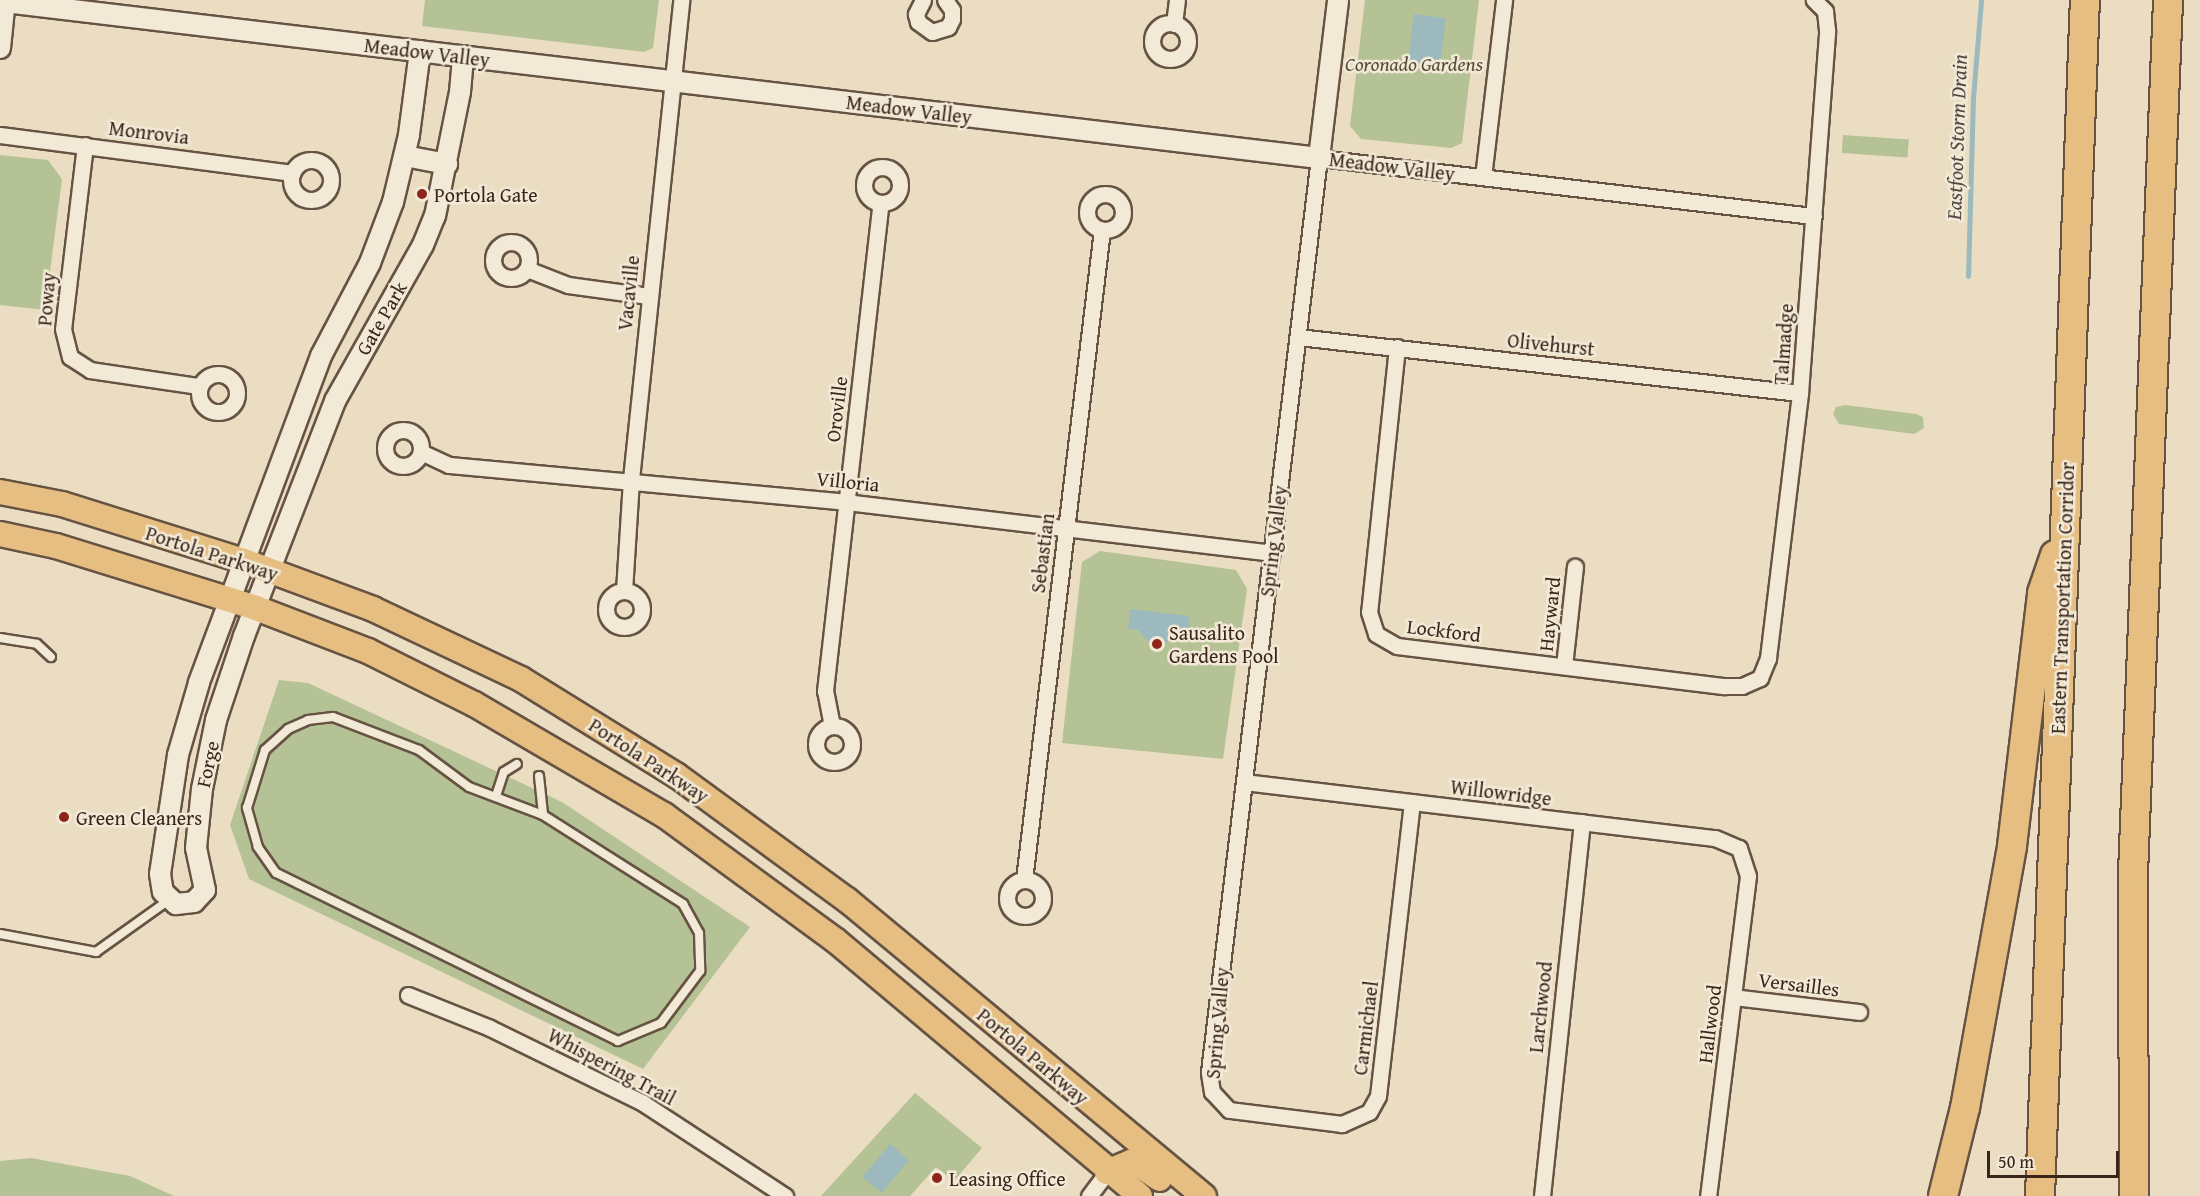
<!DOCTYPE html>
<html>
<head>
<meta charset="utf-8">
<style>
  body { margin:0 }
  #map { position:relative; width:2200px; height:1196px; overflow:hidden; background:#ebddc2; font-family:"Gentium Book Plus",serif }
  div>[style] { position:absolute }
  [style*='--x'] { left:calc(var(--x)*1px); top:calc(var(--y)*1px); width:calc(var(--w)*1px); rotate:calc(var(--a)*1deg) }
  .green>* { inset:0; background:#b5c295; transform-origin:0 0 }
  .water>* { inset:0; background:#9cb9bd; transform-origin:0 0 }
  .stream>* { height:5px; margin:-2.5px; padding:0 2.5px; transform-origin:2.5px; border-radius:2.5px; background:#9cb9bd }
  .roads { filter:drop-shadow(2px 0 #665343) drop-shadow(-2px 0 #665343) drop-shadow(0 2px #665343) drop-shadow(0 -2px #665343) }
  .service>* { height:8px; margin:-4px; padding:0 4px; transform-origin:4px; border-radius:4px; background:#f2e9d7 }
  .minor>* { height:15px; margin:-7.5px; padding:0 7.5px; transform-origin:7.5px; border-radius:7.5px; background:#f2e9d7 }
  .minor>.ring { margin:-7.5px; padding:0; box-sizing:content-box; background:none; border:15px solid #f2e9d7; border-radius:50% }
  .tertiary>* { height:20px; margin:-10px; padding:0 10px; transform-origin:10px; border-radius:10px; background:#f2e9d7 }
  .primary>* { height:24px; margin:-12px; padding:0 12px; transform-origin:12px; border-radius:12px; background:#e6be81 }
  .motorway>* { height:28px; margin:-14px; padding:0 14px; transform-origin:14px; border-radius:14px; background:#e6be81 }
  .dots>* { width:16px; height:16px; translate:-50% -50%; box-sizing:border-box; border:3px solid #f2e9d7; border-radius:50% }
  span { translate:-50% -50%; white-space:nowrap; text-align:center; line-height:1.15; -webkit-text-stroke:5px #f2e9d7; paint-order:stroke }
  .street-label { font-size:20px; color:#392519 }
  .park-label { font-size:20px; color:#584c38; font-style:italic }
  .poi-label { font-size:20px; color:#392519 }
  .left { translate:0 -50%; text-align:left }
  .water-label { font-size:21px; color:#524a42; font-style:italic }
  .scale { position:absolute; left:1987px; top:1151px; width:132px; height:27px; box-sizing:border-box; border:3px solid #392519; border-top:0; padding-left:8px; font-size:18px; line-height:21px; white-space:nowrap; color:#392519; -webkit-text-stroke:4px #f2e9d7; paint-order:stroke }
</style>
</head>
<body>
<div id="map">
  <div class="green">
    <i style="clip-path:polygon(425px 0,659px 0,653px 48px,644px 52px,422px 26px)"></i>
    <i style="clip-path:polygon(1365px 0,1479px 0,1462px 143px,1451px 148px,1361px 139px,1350px 126px)"></i>
    <i style="left:1843px;top:135px;width:66px;height:18px;rotate:4deg"></i>
    <i style="clip-path:polygon(0 155px,48px 160px,62px 179px,45px 310px,0 305px)"></i>
    <i style="clip-path:polygon(1845px 405px,1916px 414px,1923px 417px,1924px 428px,1914px 434px,1839px 424px,1833px 414px,1836px 407px)"></i>
    <i style="clip-path:polygon(1100px 551px,1236px 570px,1247px 589px,1223px 759px,1062px 743px,1082px 562px)"></i>
    <i style="clip-path:polygon(279px 680px,308px 683px,562px 802px,750px 927px,643px 1069px,249px 879px,230px 825px)"></i>
    <i style="clip-path:polygon(915px 1093px,982px 1148px,954px 1181px,936px 1167px,910px 1196px,821px 1196px)"></i>
    <i style="clip-path:polygon(31px 1158px,130px 1176px,174px 1196px,0 1196px,0 1161px)"></i>
  </div>
  <div class="water">
    <i style="left:1414px;top:14px;width:32px;height:50px;rotate:7deg"></i>
    <i style="clip-path:polygon(1130px 609px,1190px 616px,1187px 636px,1179px 635px,1161px 646px,1152px 646px,1138px 630px,1128px 629px)"></i>
    <i style="left:890px;top:1144px;width:25px;height:43px;rotate:40deg"></i>
  </div>
  <div class="stream">
    <i style="--x:1968;--y:276;--w:178;--a:-88.4"></i>
    <i style="--x:1973;--y:98;--w:98;--a:-85.3"></i>
  </div>
  <div class="roads">
    <div class="service">
      <i style="--x:0;--y:638;--w:37;--a:9"></i>
      <i style="--x:37;--y:644;--w:19;--a:43"></i>
      <i style="--x:539;--y:776;--w:39;--a:84"></i>
      <i style="--x:543;--y:815;--w:166;--a:32.4"></i>
      <i style="--x:683;--y:904;--w:33;--a:61"></i>
      <i style="--x:699;--y:933;--w:38;--a:88"></i>
      <i style="--x:700;--y:971;--w:65;--a:126.9"></i>
      <i style="--x:661;--y:1023;--w:47;--a:157.3"></i>
      <i style="--x:618;--y:1041;--w:381;--a:-153.8"></i>
      <i style="--x:276;--y:873;--w:32;--a:-125"></i>
      <i style="--x:258;--y:847;--w:41;--a:-105.8"></i>
      <i style="--x:247;--y:808;--w:61;--a:-72.8"></i>
      <i style="--x:265;--y:750;--w:31;--a:-42"></i>
      <i style="--x:288;--y:729;--w:22;--a:-24"></i>
      <i style="--x:308;--y:720;--w:25;--a:-7"></i>
      <i style="--x:333;--y:717;--w:92;--a:21"></i>
      <i style="--x:419;--y:750;--w:62;--a:36.5"></i>
      <i style="--x:469;--y:787;--w:79;--a:20.7"></i>
      <i style="--x:496;--y:796;--w:25;--a:-72"></i>
      <i style="--x:504;--y:772;--w:15;--a:-32"></i>
      <i style="--x:0;--y:934;--w:98;--a:10.6"></i>
      <i style="--x:96;--y:952;--w:90;--a:-35.5"></i>
    </div>
    <div class="minor">
      <i style="--x:923;--y:0;--w:16;--a:117"></i>
      <i style="--x:916;--y:14;--w:8;--a:76"></i>
      <i style="--x:918;--y:22;--w:17;--a:36"></i>
      <i style="--x:932;--y:32;--w:17;--a:-17"></i>
      <i style="--x:948;--y:27;--w:9;--a:-63"></i>
      <i style="--x:952;--y:19;--w:9;--a:-90"></i>
      <i style="--x:952;--y:10;--w:12;--a:-125"></i>
      <i class="ring" style="left:1152px;top:23px;width:21px;height:21px"></i>
      <i style="--x:1174;--y:24;--w:24;--a:-83"></i>
      <i style="--x:0;--y:135;--w:295;--a:7.4"></i>
      <i style="--x:85;--y:145;--w:185;--a:96.8"></i>
      <i style="--x:63;--y:329;--w:29;--a:76"></i>
      <i style="--x:70;--y:357;--w:24;--a:33"></i>
      <i style="--x:90;--y:370;--w:110;--a:8.4"></i>
      <i class="ring" style="left:291px;top:160px;width:25px;height:25px"></i>
      <i class="ring" style="left:864px;top:167px;width:21px;height:21px"></i>
      <i style="--x:1483;--y:177;--w:178;--a:-83.2"></i>
      <i class="ring" style="left:1087px;top:194px;width:21px;height:21px"></i>
      <i class="ring" style="left:493px;top:242px;width:21px;height:21px"></i>
      <i style="--x:527;--y:269;--w:44;--a:21.3"></i>
      <i style="--x:568;--y:285;--w:81;--a:7.8"></i>
      <i style="--x:1298;--y:337;--w:505;--a:6.37"></i>
      <i style="--x:1397;--y:347;--w:266;--a:96"></i>
      <i style="--x:1369;--y:612;--w:23;--a:72"></i>
      <i style="--x:1376;--y:634;--w:24;--a:30"></i>
      <i style="--x:1397;--y:646;--w:330;--a:7"></i>
      <i style="--x:1725;--y:686;--w:17;--a:0"></i>
      <i style="--x:1742;--y:686;--w:20;--a:-24"></i>
      <i style="--x:1760;--y:678;--w:22;--a:-68"></i>
      <i style="--x:1768;--y:658;--w:267;--a:-83.1"></i>
      <i style="--x:1800;--y:393;--w:364;--a:-85.7"></i>
      <i style="--x:1827;--y:30;--w:19;--a:-96"></i>
      <i style="--x:1825;--y:11;--w:16;--a:-135"></i>
      <i class="ring" style="left:199px;top:374px;width:23px;height:23px"></i>
      <i class="ring" style="left:385px;top:430px;width:21px;height:21px"></i>
      <i style="--x:421;--y:452;--w:31;--a:25"></i>
      <i style="--x:449;--y:465;--w:399;--a:5.3"></i>
      <i style="--x:846;--y:502;--w:429;--a:6.8"></i>
      <i style="--x:624;--y:591;--w:112;--a:-86.4"></i>
      <i style="--x:631;--y:479;--w:482;--a:-84"></i>
      <i class="ring" style="left:606px;top:591px;width:21px;height:21px"></i>
      <i style="--x:1564;--y:666;--w:100;--a:-83.7"></i>
      <i style="--x:832;--y:726;--w:36;--a:-101"></i>
      <i style="--x:825;--y:691;--w:491;--a:-83.5"></i>
      <i class="ring" style="left:816px;top:726px;width:21px;height:21px"></i>
      <i style="--x:1244;--y:782;--w:474;--a:6.8"></i>
      <i style="--x:1715;--y:838;--w:26;--a:23"></i>
      <i style="--x:1739;--y:848;--w:29;--a:72"></i>
      <i style="--x:1748;--y:876;--w:322;--a:97.1"></i>
      <i style="--x:1412;--y:802;--w:296;--a:96.6"></i>
      <i style="--x:1378;--y:1096;--w:18;--a:119"></i>
      <i style="--x:1369;--y:1112;--w:30;--a:156"></i>
      <i style="--x:1342;--y:1124;--w:114;--a:-172.9"></i>
      <i style="--x:1229;--y:1110;--w:25;--a:-133"></i>
      <i style="--x:1212;--y:1092;--w:20;--a:-99"></i>
      <i style="--x:1209;--y:1072;--w:921;--a:-83.14"></i>
      <i style="--x:1319;--y:158;--w:498;--a:6.7"></i>
      <i style="--x:1024;--y:880;--w:655;--a:-83.16"></i>
      <i class="ring" style="left:1007px;top:880px;width:21px;height:21px"></i>
      <i style="--x:408;--y:995;--w:88;--a:21.9"></i>
      <i style="--x:490;--y:1028;--w:170;--a:26.1"></i>
      <i style="--x:643;--y:1103;--w:170;--a:33.2"></i>
      <i style="--x:1733;--y:997;--w:127;--a:6.8"></i>
      <i style="--x:1089;--y:1196;--w:30;--a:-53"></i>
      <i style="--x:1542;--y:1196;--w:376;--a:-83.9"></i>
    </div>
    <div class="tertiary">
      <i style="--x:5;--y:2;--w:1323;--a:6.77"></i>
      <i style="--x:1319;--y:158;--w:159;--a:-83.1"></i>
      <i style="--x:0;--y:48;--w:48;--a:-84.1"></i>
      <i style="--x:420;--y:51;--w:85;--a:97.5"></i>
      <i style="--x:409;--y:135;--w:69;--a:103.4"></i>
      <i style="--x:393;--y:202;--w:65;--a:110.7"></i>
      <i style="--x:370;--y:263;--w:105;--a:117.8"></i>
      <i style="--x:321;--y:356;--w:349;--a:110.5"></i>
      <i style="--x:199;--y:683;--w:75;--a:106.3"></i>
      <i style="--x:178;--y:755;--w:120;--a:98.6"></i>
      <i style="--x:160;--y:874;--w:18;--a:81"></i>
      <i style="--x:163;--y:892;--w:18;--a:43"></i>
      <i style="--x:176;--y:904;--w:18;--a:-6"></i>
      <i style="--x:194;--y:902;--w:16;--a:-47"></i>
      <i style="--x:205;--y:890;--w:43;--a:-102.1"></i>
      <i style="--x:196;--y:848;--w:59;--a:-84.2"></i>
      <i style="--x:202;--y:789;--w:70;--a:-78.5"></i>
      <i style="--x:216;--y:720;--w:89;--a:-71.6"></i>
      <i style="--x:244;--y:636;--w:252;--a:-68.8"></i>
      <i style="--x:335;--y:401;--w:179;--a:-60.6"></i>
      <i style="--x:423;--y:245;--w:31;--a:-68"></i>
      <i style="--x:435;--y:216;--w:126;--a:-78.6"></i>
      <i style="--x:460;--y:92;--w:36;--a:-85"></i>
      <i style="--x:405;--y:156;--w:43;--a:10.8"></i>
    </div>
    <div class="primary">
      <i style="--x:0;--y:492;--w:63;--a:11"></i>
      <i style="--x:62;--y:504;--w:191;--a:17.4"></i>
      <i style="--x:244;--y:561;--w:138;--a:20.4"></i>
      <i style="--x:373;--y:609;--w:164;--a:25.3"></i>
      <i style="--x:521;--y:679;--w:182;--a:31.8"></i>
      <i style="--x:676;--y:775;--w:212;--a:36.2"></i>
      <i style="--x:847;--y:900;--w:464;--a:39.7"></i>
      <i style="--x:0;--y:534;--w:57;--a:12.1"></i>
      <i style="--x:56;--y:546;--w:209;--a:17.2"></i>
      <i style="--x:256;--y:608;--w:120;--a:21"></i>
      <i style="--x:368;--y:651;--w:119;--a:26.6"></i>
      <i style="--x:474;--y:704;--w:220;--a:30.3"></i>
      <i style="--x:664;--y:815;--w:212;--a:36.2"></i>
      <i style="--x:835;--y:940;--w:398;--a:40"></i>
      <i style="--x:1107;--y:1172;--w:28;--a:-23"></i>
      <i style="--x:1133;--y:1161;--w:32;--a:34"></i>
    </div>
    <div class="motorway">
      <i style="--x:1943;--y:1196;--w:91;--a:-76"></i>
      <i style="--x:1965;--y:1108;--w:266;--a:-79.8"></i>
      <i style="--x:2012;--y:846;--w:255;--a:-83.2"></i>
      <i style="--x:2042;--y:593;--w:40;--a:-71.1"></i>
      <i style="--x:2040;--y:1196;--w:1197;--a:-87.85"></i>
      <i style="--x:2134;--y:1196;--w:323;--a:-90.2"></i>
      <i style="--x:2133;--y:873;--w:874;--a:-87.7"></i>
    </div>
  </div>
  <div class="dots">
    <i style="left:422px;top:194px;background:#8f2418"></i>
    <i style="left:1157px;top:644px;background:#8f2418"></i>
    <i style="left:64px;top:817px;background:#8f2418"></i>
    <i style="left:937px;top:1178px;background:#8f2418"></i>
  </div>
  <div class="street-label">
    <span style="left:427px;top:52px;rotate:7deg">Meadow Valley</span>
    <span style="left:909px;top:109px;rotate:7deg">Meadow Valley</span>
    <span style="left:149px;top:132px;rotate:7deg">Monrovia</span>
    <span style="left:1392px;top:166px;rotate:7deg">Meadow Valley</span>
    <span style="left:628px;top:293px;rotate:-84deg">Vacaville</span>
    <span style="left:46px;top:299px;rotate:-85deg">Poway</span>
    <span style="left:381px;top:318px;rotate:-60deg">Gate Park</span>
    <span style="left:1551px;top:344px;rotate:6deg">Olivehurst</span>
    <span style="left:1783px;top:344px;rotate:-86deg">Talmadge</span>
    <span style="left:836px;top:409px;rotate:-83deg">Oroville</span>
    <span style="left:848px;top:481px;rotate:6deg">Villoria</span>
    <span style="left:1273px;top:541px;rotate:-83deg">Spring Valley</span>
    <span style="left:212px;top:553px;rotate:18deg">Portola Parkway</span>
    <span style="left:1042px;top:553px;rotate:-83deg">Sebastian</span>
    <span style="left:2062px;top:598px;rotate:-88deg">Eastern Transportation Corridor</span>
    <span style="left:1549px;top:614px;rotate:-84deg">Hayward</span>
    <span style="left:1444px;top:630px;rotate:7deg">Lockford</span>
    <span style="left:649px;top:760px;rotate:33deg">Portola Parkway</span>
    <span style="left:207px;top:764px;rotate:-78deg">Forge</span>
    <span style="left:1501px;top:792px;rotate:7deg">Willowridge</span>
    <span style="left:1799px;top:984px;rotate:7deg">Versailles</span>
    <span style="left:1540px;top:1007px;rotate:-84deg">Larchwood</span>
    <span style="left:1217px;top:1023px;rotate:-85deg">Spring Valley</span>
    <span style="left:1709px;top:1024px;rotate:-83deg">Hallwood</span>
    <span style="left:1365px;top:1028px;rotate:-83deg">Carmichael</span>
    <span style="left:1033px;top:1056px;rotate:40deg">Portola Parkway</span>
    <span style="left:612px;top:1066px;rotate:28deg">Whispering Trail</span>
  </div>
  <div class="park-label">
    <span style="left:1414px;top:63px">Coronado Gardens</span>
  </div>
  <div class="poi-label">
    <span class="left" style="left:434px;top:194px">Portola Gate</span>
    <span class="left" style="left:1169px;top:644px">Sausalito<br>Gardens Pool</span>
    <span class="left" style="left:76px;top:817px">Green Cleaners</span>
    <span class="left" style="left:949px;top:1178px">Leasing Office</span>
  </div>
  <div class="water-label">
    <span style="left:1957px;top:137px;rotate:-88deg">Eastfoot Storm Drain</span>
  </div>
  <div class="scale">50 m</div>
</div>
</body>
</html>
